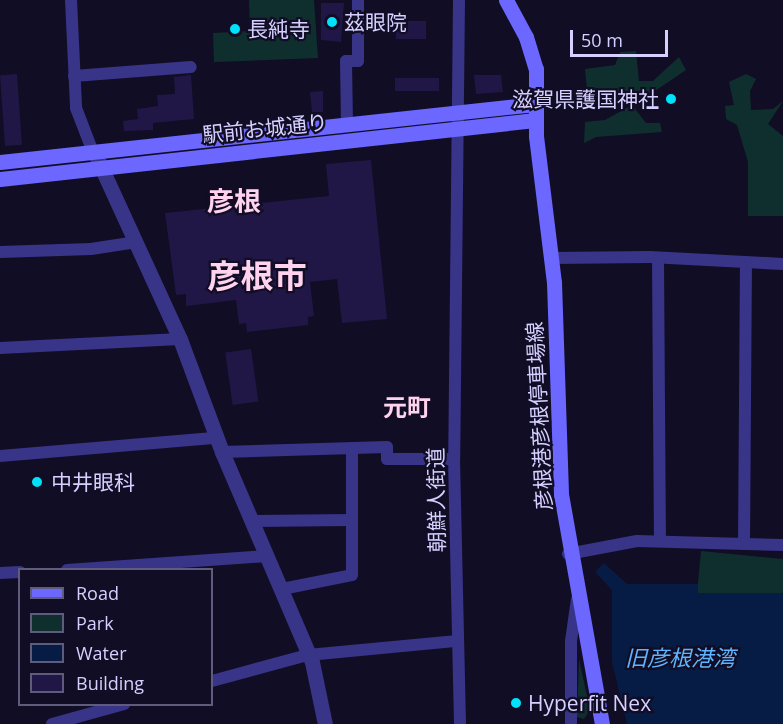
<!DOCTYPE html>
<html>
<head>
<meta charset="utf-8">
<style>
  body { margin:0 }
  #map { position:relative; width:783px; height:724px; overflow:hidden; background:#110d24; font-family:"Open Sans","Noto Sans JP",sans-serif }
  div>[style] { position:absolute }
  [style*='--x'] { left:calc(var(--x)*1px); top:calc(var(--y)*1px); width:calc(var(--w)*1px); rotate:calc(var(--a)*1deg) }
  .green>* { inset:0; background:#0f2f2e }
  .water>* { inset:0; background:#061c44 }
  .building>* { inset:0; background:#211747; transform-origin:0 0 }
  .minor>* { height:12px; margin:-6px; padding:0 6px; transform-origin:6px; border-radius:6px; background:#383487 }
  .tertiary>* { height:15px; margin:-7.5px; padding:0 7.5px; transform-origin:7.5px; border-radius:7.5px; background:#383487 }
  .secondary>* { height:15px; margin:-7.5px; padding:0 7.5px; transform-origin:7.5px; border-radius:7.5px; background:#6b67ff }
  .dots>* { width:16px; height:16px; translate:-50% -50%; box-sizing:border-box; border:3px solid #110d24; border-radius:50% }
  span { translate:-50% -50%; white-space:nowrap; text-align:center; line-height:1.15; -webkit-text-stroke:4.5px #110d24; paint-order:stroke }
  .poi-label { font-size:21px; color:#d5d0ff }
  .left { translate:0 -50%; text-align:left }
  .right { translate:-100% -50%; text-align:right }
  .street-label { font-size:21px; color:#d5d0ff }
  .water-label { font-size:22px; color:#5eb4ff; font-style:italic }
  .quarter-label { font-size:24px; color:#ffd2ee; font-weight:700 }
  .district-label { font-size:27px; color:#ffd2ee; font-weight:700 }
  .town-label { font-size:33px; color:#ffd2ee; font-weight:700 }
  .legend { position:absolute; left:18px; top:568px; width:195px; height:138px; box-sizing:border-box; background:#110d24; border:2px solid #5f5b7c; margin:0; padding:8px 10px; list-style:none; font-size:18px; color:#d5d0ff }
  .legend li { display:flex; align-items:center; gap:12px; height:30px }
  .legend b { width:30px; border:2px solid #5f5b7c }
  .scale { position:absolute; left:570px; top:30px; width:98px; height:27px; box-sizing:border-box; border:3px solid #d5d0ff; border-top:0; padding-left:8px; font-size:18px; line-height:21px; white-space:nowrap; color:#d5d0ff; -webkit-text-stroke:4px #110d24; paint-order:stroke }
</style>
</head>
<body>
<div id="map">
  <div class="green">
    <i style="clip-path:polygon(249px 0,314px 0,318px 58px,214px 62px,213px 33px,250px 31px)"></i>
    <i style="clip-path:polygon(636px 51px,639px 81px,653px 81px,679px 57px,686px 70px,649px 95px,588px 100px,585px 69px,615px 65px,620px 52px)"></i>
    <i style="clip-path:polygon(746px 74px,756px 79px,750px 91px,751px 110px,773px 109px,783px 101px,768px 124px,783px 136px,783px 216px,748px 216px,748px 162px,737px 125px,726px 119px,725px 106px,734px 105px,729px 82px)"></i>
    <i style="clip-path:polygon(632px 105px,646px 123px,660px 123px,662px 132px,596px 137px,584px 143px,585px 122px,605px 120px)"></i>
    <i style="clip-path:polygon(701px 551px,783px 559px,783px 593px,697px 593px)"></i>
    <i style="clip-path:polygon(579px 659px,590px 710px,584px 719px,577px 717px)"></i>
  </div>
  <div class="water">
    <i style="clip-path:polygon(604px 563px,627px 584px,698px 584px,698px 593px,783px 593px,783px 724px,627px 724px,612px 662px,612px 590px,595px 572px)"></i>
  </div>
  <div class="building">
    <i style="clip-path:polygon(321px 3px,344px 3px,341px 42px,321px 40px)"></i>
    <i style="left:396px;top:21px;width:30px;height:18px"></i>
    <i style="left:17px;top:74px;width:71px;height:17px;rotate:86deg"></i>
    <i style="clip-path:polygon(191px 75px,194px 119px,153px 123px,153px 130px,124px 131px,123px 121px,138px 119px,137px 109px,158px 106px,157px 95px,175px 94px,174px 77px)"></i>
    <i style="clip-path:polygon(474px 75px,501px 75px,503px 92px,476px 94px)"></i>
    <i style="left:395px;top:78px;width:44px;height:13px"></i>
    <i style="clip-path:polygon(323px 91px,323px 112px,312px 112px,310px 92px)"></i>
    <i style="clip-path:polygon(371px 160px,387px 319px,342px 323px,337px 279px,310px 282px,314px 316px,308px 317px,308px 325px,247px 332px,246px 323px,239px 324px,236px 300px,186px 306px,186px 294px,176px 295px,165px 213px,329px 196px,326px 164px)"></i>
    <i style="left:251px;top:349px;width:53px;height:26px;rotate:82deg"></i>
  </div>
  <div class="minor">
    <i style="--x:71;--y:0;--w:108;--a:87.3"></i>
    <i style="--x:76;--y:108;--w:47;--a:68.9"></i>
    <i style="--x:459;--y:0;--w:459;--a:90.6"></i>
    <i style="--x:454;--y:459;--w:265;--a:88.7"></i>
    <i style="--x:74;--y:76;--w:117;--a:-4.4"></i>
    <i style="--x:347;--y:124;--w:63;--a:-90.9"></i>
    <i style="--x:346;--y:61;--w:12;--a:0"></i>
    <i style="--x:358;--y:61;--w:61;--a:-90"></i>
    <i style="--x:0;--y:252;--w:91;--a:-1.9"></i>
    <i style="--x:91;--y:249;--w:46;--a:-8.8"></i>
    <i style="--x:550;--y:258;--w:100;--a:-0.6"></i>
    <i style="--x:650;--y:257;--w:133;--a:3"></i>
    <i style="--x:658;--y:260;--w:281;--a:89.6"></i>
    <i style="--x:0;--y:348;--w:180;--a:-2.9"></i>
    <i style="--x:222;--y:452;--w:165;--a:-1.7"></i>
    <i style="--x:387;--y:447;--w:12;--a:90"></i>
    <i style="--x:387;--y:459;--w:67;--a:0"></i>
    <i style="--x:0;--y:456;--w:217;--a:-4.8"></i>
    <i style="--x:253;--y:521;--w:98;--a:-0.6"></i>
    <i style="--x:744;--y:544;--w:282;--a:-89.6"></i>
    <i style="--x:568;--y:554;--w:70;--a:-10.7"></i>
    <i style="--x:637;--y:541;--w:146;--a:1.6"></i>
    <i style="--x:67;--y:570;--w:200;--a:-4"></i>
    <i style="--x:0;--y:573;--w:20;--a:-3"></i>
    <i style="--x:282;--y:589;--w:71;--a:-11.3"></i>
    <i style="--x:352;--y:575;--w:127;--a:-90"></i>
    <i style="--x:212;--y:681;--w:99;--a:-15.2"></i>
    <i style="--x:308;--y:655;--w:150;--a:-5.4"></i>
    <i style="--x:52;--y:724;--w:75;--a:-15.5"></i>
    <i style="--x:571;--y:724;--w:83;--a:-90"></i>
    <i style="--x:571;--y:641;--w:42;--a:-81.9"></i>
  </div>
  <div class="tertiary">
    <i style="--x:97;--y:158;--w:199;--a:65.4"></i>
    <i style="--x:180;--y:339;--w:121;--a:69.6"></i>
    <i style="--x:222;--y:452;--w:228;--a:66.8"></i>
    <i style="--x:312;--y:662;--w:63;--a:78.2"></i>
  </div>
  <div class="secondary">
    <i style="--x:506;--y:0;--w:42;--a:61.6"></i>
    <i style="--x:526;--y:37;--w:34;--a:73"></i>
    <i style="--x:536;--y:69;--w:67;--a:90"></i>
    <i style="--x:536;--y:136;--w:147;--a:83"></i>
    <i style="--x:554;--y:282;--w:212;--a:88.1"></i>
    <i style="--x:561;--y:494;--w:234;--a:79.9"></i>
    <i style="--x:0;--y:162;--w:538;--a:-6.19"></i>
    <i style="--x:0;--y:179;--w:538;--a:-6.29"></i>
  </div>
  <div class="dots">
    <i style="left:332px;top:22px;background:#00e1fb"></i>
    <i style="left:235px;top:29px;background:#00e1fb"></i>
    <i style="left:671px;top:99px;background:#00e1fb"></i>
    <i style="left:37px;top:482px;background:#00e1fb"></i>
    <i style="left:516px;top:703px;background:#00e1fb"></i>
  </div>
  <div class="poi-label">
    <span class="left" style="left:344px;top:22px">茲眼院</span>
    <span class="left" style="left:247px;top:29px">長純寺</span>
    <span class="right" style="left:659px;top:99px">滋賀県護国神社</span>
    <span class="left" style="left:51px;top:482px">中井眼科</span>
    <span class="left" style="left:528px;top:703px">Hyperfit Nex</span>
  </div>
  <div class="street-label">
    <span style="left:265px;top:128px;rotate:-6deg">駅前お城通り</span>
    <span style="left:539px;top:416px;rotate:-93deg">彦根港彦根停車場線</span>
    <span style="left:436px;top:500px;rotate:-91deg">朝鮮人街道</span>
  </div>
  <div class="water-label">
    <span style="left:680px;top:658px">旧彦根港湾</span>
  </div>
  <div class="quarter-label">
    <span style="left:407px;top:407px">元町</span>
  </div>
  <div class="district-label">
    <span style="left:234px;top:201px">彦根</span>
  </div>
  <div class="town-label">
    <span style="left:257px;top:276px">彦根市</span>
  </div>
  <ul class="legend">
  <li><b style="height:8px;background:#6b67ff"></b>Road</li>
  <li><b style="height:16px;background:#0f2f2e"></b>Park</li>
  <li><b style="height:16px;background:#061c44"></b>Water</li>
  <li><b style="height:16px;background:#211747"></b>Building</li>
  </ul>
  <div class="scale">50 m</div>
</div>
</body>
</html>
